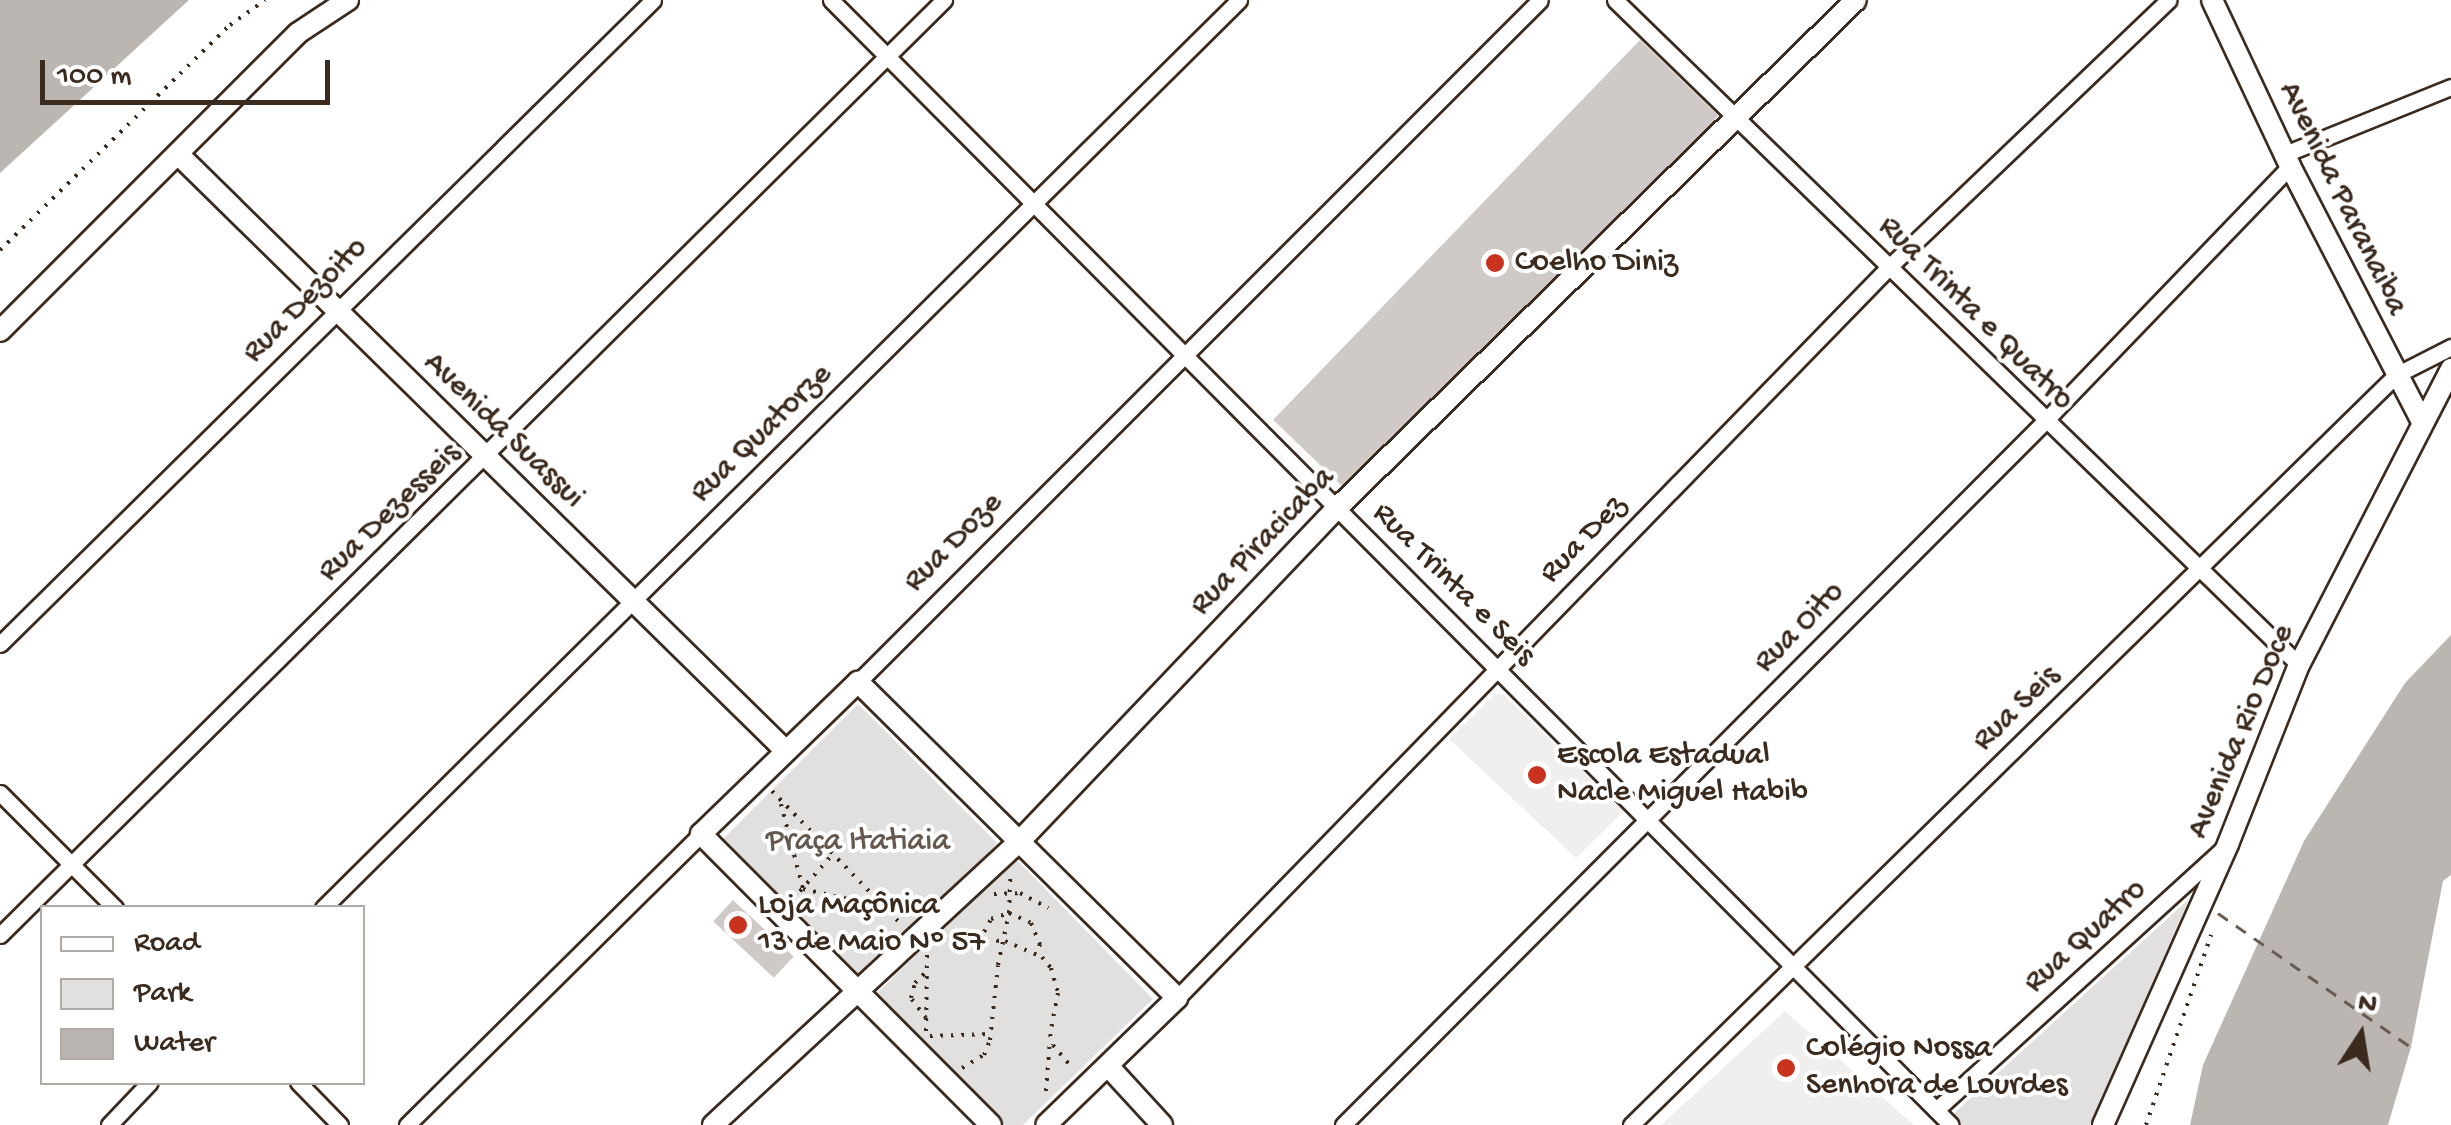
<!DOCTYPE html>
<html>
<head>
<meta charset="utf-8">
<style>
  body { margin:0 }
  #map { position:relative; width:2451px; height:1125px; overflow:hidden; background:#fff; font-family:"Gochi Hand",sans-serif }
  div>[style] { position:absolute }
  [style*='--x'] { left:calc(var(--x)*1px); top:calc(var(--y)*1px); width:calc(var(--w)*1px); rotate:calc(var(--a)*1deg) }
  .built>* { inset:0; background:#f1efee }
  .green>* { inset:0; background:#e2e0de; transform-origin:0 0 }
  .water>* { inset:0; background:#bcb6b3 }
  .ferry>* { height:2.5px; margin-top:-1.25px; transform-origin:0; background:repeating-linear-gradient(90deg,#685b52 0 12px,transparent 0 22px) }
  .building>* { inset:0; background:#cfcac7; transform-origin:0 0 }
  .path>* { height:4px; margin-top:-2px; transform-origin:0; background:repeating-linear-gradient(90deg,#3b2a1e 0 2.5px,transparent 0 10.5px) }
  .roads { filter:drop-shadow(2px 0 #3b2a1e) drop-shadow(-2px 0 #3b2a1e) drop-shadow(0 2px #3b2a1e) drop-shadow(0 -2px #3b2a1e) }
  .minor>* { height:15px; margin:-7.5px; padding:0 7.5px; transform-origin:7.5px; border-radius:7.5px; background:#fff }
  .tertiary>* { height:20px; margin:-10px; padding:0 10px; transform-origin:10px; border-radius:10px; background:#fff }
  .dots>* { width:28px; height:28px; translate:-50% -50%; box-sizing:border-box; border:5px solid #fff; border-radius:50% }
  span { translate:-50% -50%; white-space:nowrap; text-align:center; line-height:1.15; -webkit-text-stroke:8px #fff; paint-order:stroke }
  .street-label { font-size:32px; color:#3b2a1e }
  .poi-label { font-size:32px; color:#3b2a1e }
  .left { translate:0 -50%; text-align:left }
  .park-label { font-size:32px; color:#65584e }
  .legend { position:absolute; left:40px; top:905px; width:325px; height:180px; box-sizing:border-box; background:#fff; border:2px solid #b1aaa5; margin:0; padding:12px 18px; list-style:none; font-size:30px; color:#3b2a1e }
  .legend li { display:flex; align-items:center; gap:20px; height:50px }
  .legend b { width:50px; border:2px solid #b1aaa5 }
  .north { position:absolute; left:2311px; top:985px; width:100px; height:100px; -webkit-text-stroke:8px #fff; paint-order:stroke; rotate:12deg; font-size:28px; font-weight:700; line-height:40px; text-align:center; color:#3b2a1e }
  .north::after { content:''; display:block; margin:auto; width:35px; height:45px; background:#3b2a1e; clip-path:polygon(50% 0,100% 100%,50% 72%,0 100%) }
  .scale { position:absolute; left:40px; top:60px; width:290px; height:45px; box-sizing:border-box; border:5px solid #3b2a1e; border-top:0; padding-left:12px; font-size:30px; line-height:35px; white-space:nowrap; color:#3b2a1e; -webkit-text-stroke:8px #fff; paint-order:stroke }
</style>
</head>
<body>
<div id="map">
  <div class="built">
    <i style="clip-path:polygon(1495px 694px,1504px 695px,1624px 811px,1576px 858px,1449px 739px)"></i>
    <i style="clip-path:polygon(1785px 1011px,1914px 1125px,1661px 1125px)"></i>
  </div>
  <div class="green">
    <i style="left:858px;top:704px;width:197px;height:194px;rotate:45deg"></i>
    <i style="clip-path:polygon(1015px 858px,1153px 999px,1023px 1125px,1005px 1125px,876px 994px)"></i>
    <i style="clip-path:polygon(2189px 899px,2090px 1125px,1962px 1125px,1952px 1115px)"></i>
  </div>
  <div class="water">
    <i style="clip-path:polygon(0 0,189px 0,0 173px)"></i>
    <i style="clip-path:polygon(2451px 635px,2451px 875px,2443px 881px,2411px 1047px,2388px 1125px,2190px 1125px,2203px 1065px,2304px 841px,2405px 683px)"></i>
  </div>
  <div class="ferry">
    <i style="--x:2218;--y:913;--w:235;--a:34.8"></i>
  </div>
  <div class="building">
    <i style="left:1640px;top:40px;width:109px;height:528px;rotate:44deg"></i>
    <i style="left:733px;top:900px;width:83px;height:29px;rotate:43deg"></i>
  </div>
  <div class="path">
    <i style="--x:0;--y:250;--w:322;--a:-44.4"></i>
    <i style="--x:230;--y:25;--w:43;--a:-35.5"></i>
    <i style="--x:772;--y:791;--w:185;--a:45.9"></i>
    <i style="--x:781;--y:804;--w:88;--a:75.5"></i>
    <i style="--x:803;--y:889;--w:82;--a:12.7"></i>
    <i style="--x:994;--y:894;--w:26;--a:-2"></i>
    <i style="--x:1020;--y:893;--w:32;--a:28"></i>
    <i style="--x:793;--y:899;--w:60;--a:-48.4"></i>
    <i style="--x:944;--y:939;--w:61;--a:1.9"></i>
    <i style="--x:1005;--y:941;--w:40;--a:23.4"></i>
    <i style="--x:1042;--y:957;--w:14;--a:51"></i>
    <i style="--x:1051;--y:968;--w:26;--a:74"></i>
    <i style="--x:1058;--y:993;--w:42;--a:101"></i>
    <i style="--x:1050;--y:1034;--w:11;--a:75"></i>
    <i style="--x:1053;--y:1045;--w:26;--a:50"></i>
    <i style="--x:979;--y:941;--w:25;--a:-61"></i>
    <i style="--x:991;--y:919;--w:19;--a:-18"></i>
    <i style="--x:1009;--y:913;--w:24;--a:24"></i>
    <i style="--x:1031;--y:923;--w:23;--a:67"></i>
    <i style="--x:1040;--y:944;--w:9;--a:108"></i>
    <i style="--x:926;--y:1018;--w:25;--a:-127"></i>
    <i style="--x:911;--y:998;--w:16;--a:-75"></i>
    <i style="--x:915;--y:983;--w:17;--a:-45"></i>
    <i style="--x:926;--y:1031;--w:76;--a:-89.2"></i>
    <i style="--x:930;--y:1036;--w:61;--a:-1.9"></i>
    <i style="--x:962;--y:1068;--w:26;--a:-31"></i>
    <i style="--x:984;--y:1055;--w:16;--a:-68"></i>
    <i style="--x:990;--y:1040;--w:75;--a:-83.9"></i>
    <i style="--x:998;--y:965;--w:53;--a:-78.1"></i>
    <i style="--x:1009;--y:913;--w:34;--a:-88"></i>
    <i style="--x:1046;--y:1091;--w:52;--a:-85.6"></i>
    <i style="--x:2146;--y:1125;--w:201;--a:-71.1"></i>
  </div>
  <div class="roads">
    <div class="minor">
      <i style="--x:831;--y:0;--w:1587;--a:45.13"></i>
      <i style="--x:1615;--y:0;--w:954;--a:44.19"></i>
      <i style="--x:2285;--y:154;--w:179;--a:-22"></i>
      <i style="--x:0;--y:644;--w:917;--a:-44.6"></i>
      <i style="--x:858;--y:682;--w:964;--a:-45"></i>
      <i style="--x:0;--y:793;--w:163;--a:45"></i>
      <i style="--x:323;--y:908;--w:1290;--a:-44.75"></i>
      <i style="--x:0;--y:935;--w:1329;--a:-44.73"></i>
      <i style="--x:1177;--y:998;--w:1019;--a:-45.76"></i>
      <i style="--x:1888;--y:268;--w:388;--a:-43.7"></i>
      <i style="--x:298;--y:1082;--w:60;--a:45.7"></i>
      <i style="--x:1936;--y:1110;--w:391;--a:-42.3"></i>
      <i style="--x:109;--y:1125;--w:59;--a:-46.4"></i>
      <i style="--x:407;--y:1125;--w:414;--a:-44.7"></i>
      <i style="--x:1343;--y:1125;--w:993;--a:-45.08"></i>
      <i style="--x:2044;--y:422;--w:355;--a:-46.1"></i>
      <i style="--x:1631;--y:1125;--w:1071;--a:-44.43"></i>
      <i style="--x:2396;--y:375;--w:62;--a:-27"></i>
    </div>
    <div class="tertiary">
      <i style="--x:2212;--y:0;--w:183;--a:64.8"></i>
      <i style="--x:2290;--y:166;--w:288;--a:62.7"></i>
      <i style="--x:179;--y:155;--w:849;--a:44.48"></i>
      <i style="--x:0;--y:331;--w:421;--a:-45"></i>
      <i style="--x:298;--y:33;--w:60;--a:-33.4"></i>
      <i style="--x:1108;--y:1066;--w:80;--a:47.5"></i>
      <i style="--x:713;--y:1125;--w:415;--a:-42.8"></i>
      <i style="--x:1018;--y:843;--w:463;--a:-46.4"></i>
      <i style="--x:1337;--y:508;--w:726;--a:-44.39"></i>
      <i style="--x:991;--y:1125;--w:411;--a:-134.9"></i>
      <i style="--x:701;--y:834;--w:219;--a:-44.1"></i>
      <i style="--x:858;--y:682;--w:449;--a:44.7"></i>
      <i style="--x:1177;--y:998;--w:182;--a:135.9"></i>
      <i style="--x:2103;--y:1125;--w:308;--a:-66"></i>
      <i style="--x:2228;--y:844;--w:193;--a:-68.4"></i>
      <i style="--x:2299;--y:665;--w:333;--a:-62.8"></i>
    </div>
  </div>
  <div class="dots">
    <i style="left:1495px;top:263px;background:#c8321e"></i>
    <i style="left:1537px;top:775px;background:#c8321e"></i>
    <i style="left:738px;top:925px;background:#c8321e"></i>
    <i style="left:1786px;top:1068px;background:#c8321e"></i>
  </div>
  <div class="street-label">
    <span style="left:2342px;top:199px;rotate:64deg">Avenida Paranaiba</span>
    <span style="left:306px;top:301px;rotate:-45deg">Rua Dezoito</span>
    <span style="left:1975px;top:314px;rotate:45deg">Rua Trinta e Quatro</span>
    <span style="left:503px;top:431px;rotate:44deg">Avenida Suassui</span>
    <span style="left:762px;top:434px;rotate:-44deg">Rua Quatorze</span>
    <span style="left:390px;top:513px;rotate:-44deg">Rua Dezesseis</span>
    <span style="left:1584px;top:540px;rotate:-46deg">Rua Dez</span>
    <span style="left:1263px;top:542px;rotate:-46deg">Rua Piracicaba</span>
    <span style="left:954px;top:543px;rotate:-45deg">Rua Doze</span>
    <span style="left:1453px;top:585px;rotate:45deg">Rua Trinta e Seis</span>
    <span style="left:1800px;top:628px;rotate:-45deg">Rua Oito</span>
    <span style="left:2017px;top:709px;rotate:-44deg">Rua Seis</span>
    <span style="left:2242px;top:732px;rotate:-67deg">Avenida Rio Doce</span>
    <span style="left:2086px;top:937px;rotate:-42deg">Rua Quatro</span>
  </div>
  <div class="poi-label">
    <span class="left" style="left:1515px;top:263px">Coelho Diniz</span>
    <span class="left" style="left:1557px;top:775px">Escola Estadual<br>Nacle Miguel Habib</span>
    <span class="left" style="left:758px;top:925px">Loja Maçônica<br>13 de Maio Nº 57</span>
    <span class="left" style="left:1806px;top:1068px">Colégio Nossa<br>Senhora de Lourdes</span>
  </div>
  <div class="park-label">
    <span style="left:858px;top:842px">Praça Itatiaia</span>
  </div>
  <ul class="legend">
  <li><b style="height:12px;background:#fff"></b>Road</li>
  <li><b style="height:28px;background:#e2e0de"></b>Park</li>
  <li><b style="height:28px;background:#bcb6b3"></b>Water</li>
  </ul>
  <div class="north">N</div>
  <div class="scale">100 m</div>
</div>
</body>
</html>
